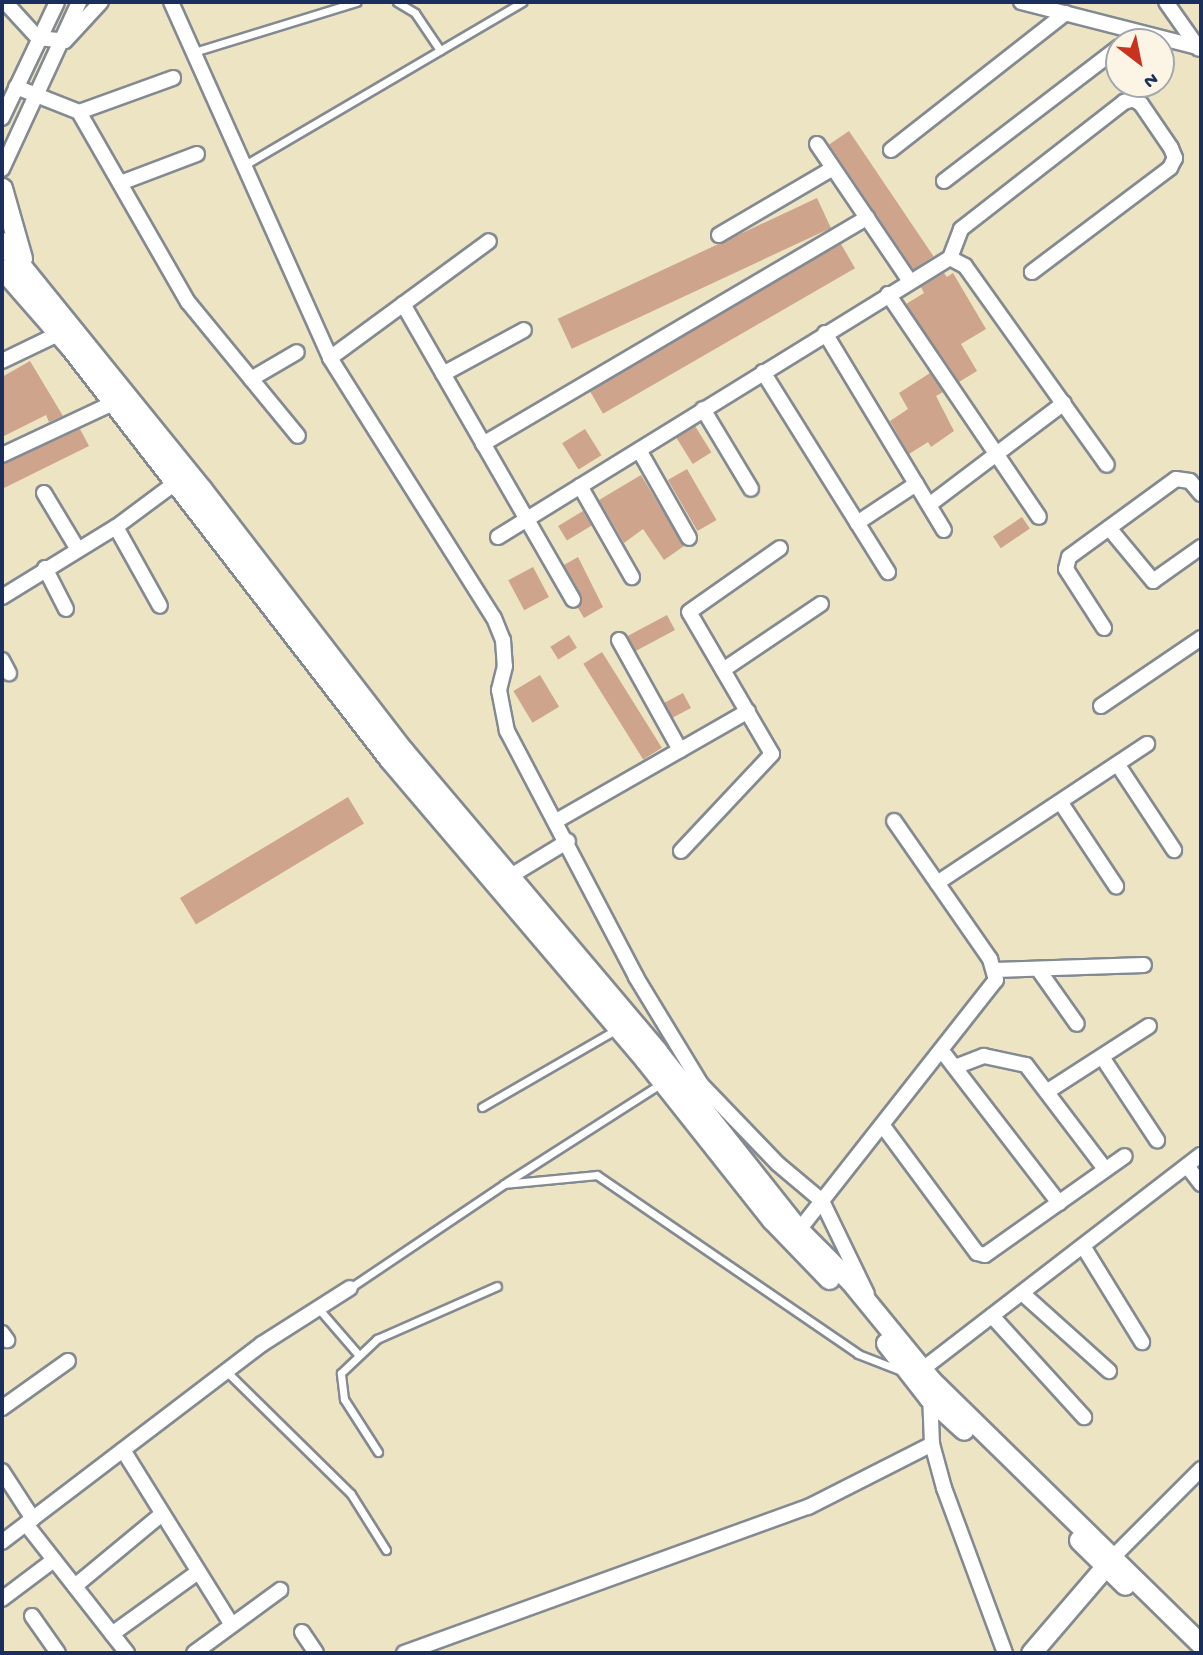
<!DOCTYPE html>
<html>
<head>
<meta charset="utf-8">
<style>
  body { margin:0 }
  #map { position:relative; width:1203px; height:1655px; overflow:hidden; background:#ede4c4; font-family:"Gochi Hand",sans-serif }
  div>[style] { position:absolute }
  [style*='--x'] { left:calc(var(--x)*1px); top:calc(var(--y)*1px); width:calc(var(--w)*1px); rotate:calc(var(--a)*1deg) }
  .building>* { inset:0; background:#cea48c; transform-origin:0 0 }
  .roads { filter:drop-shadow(2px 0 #848a91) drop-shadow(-2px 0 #848a91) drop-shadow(0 2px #848a91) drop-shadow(0 -2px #848a91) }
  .lane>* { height:7px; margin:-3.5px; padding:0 3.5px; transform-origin:3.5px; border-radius:3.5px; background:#fff }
  .street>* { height:14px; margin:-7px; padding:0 7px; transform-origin:7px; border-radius:7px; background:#fff }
  .secondary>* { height:19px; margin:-9.5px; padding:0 9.5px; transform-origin:9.5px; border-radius:9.5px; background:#fff }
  span { translate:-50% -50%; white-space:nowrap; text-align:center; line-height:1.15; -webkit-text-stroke:7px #fcf5e5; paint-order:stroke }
  .frame { position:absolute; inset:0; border:4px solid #1b2f5e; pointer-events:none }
  .north { position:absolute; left:1105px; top:28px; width:70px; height:70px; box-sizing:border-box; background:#fcf5e5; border:2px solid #a2a6af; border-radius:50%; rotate:148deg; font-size:19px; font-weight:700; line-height:28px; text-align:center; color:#1b2f5e }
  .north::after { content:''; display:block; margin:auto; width:24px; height:32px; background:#c8321e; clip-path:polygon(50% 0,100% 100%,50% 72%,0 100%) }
</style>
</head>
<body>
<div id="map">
  <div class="building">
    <i style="left:849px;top:131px;width:151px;height:24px;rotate:56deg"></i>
    <i style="left:817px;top:198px;width:33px;height:286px;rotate:65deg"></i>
    <i style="left:841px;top:244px;width:28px;height:291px;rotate:60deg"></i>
    <i style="clip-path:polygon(944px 273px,947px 277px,953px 273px,986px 329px,961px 344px,977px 371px,959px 382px,906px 304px,924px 293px,921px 287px)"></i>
    <i style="clip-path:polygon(30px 361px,63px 416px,49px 422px,46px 415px,2px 437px,2px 377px)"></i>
    <i style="clip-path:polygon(930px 373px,943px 392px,936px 396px,954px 431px,931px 447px,928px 442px,909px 454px,890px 421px,908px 409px,899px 393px)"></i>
    <i style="left:695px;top:426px;width:31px;height:22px;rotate:58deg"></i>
    <i style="clip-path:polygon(80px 429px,89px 446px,2px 489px,2px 465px)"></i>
    <i style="left:585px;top:429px;width:31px;height:27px;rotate:58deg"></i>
    <i style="left:687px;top:469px;width:59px;height:22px;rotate:60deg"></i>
    <i style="clip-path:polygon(641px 475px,684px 546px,664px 560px,643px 529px,624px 543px,599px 500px)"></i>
    <i style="left:583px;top:511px;width:17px;height:29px;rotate:59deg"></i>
    <i style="left:1022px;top:517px;width:14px;height:35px;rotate:56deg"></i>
    <i style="clip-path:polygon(578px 557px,603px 607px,584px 618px,578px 608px,582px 596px,564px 565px)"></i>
    <i style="left:533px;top:567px;width:34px;height:28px;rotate:62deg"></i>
    <i style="left:667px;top:615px;width:17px;height:45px;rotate:62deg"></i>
    <i style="left:569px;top:635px;width:15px;height:22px;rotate:58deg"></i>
    <i style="left:602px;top:652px;width:113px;height:22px;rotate:58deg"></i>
    <i style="left:540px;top:675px;width:37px;height:31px;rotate:59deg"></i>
    <i style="left:683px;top:693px;width:17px;height:21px;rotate:62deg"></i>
    <i style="left:348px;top:797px;width:31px;height:196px;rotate:59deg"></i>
  </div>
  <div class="roads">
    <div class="lane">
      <i style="--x:397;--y:2;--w:21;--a:31"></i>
      <i style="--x:415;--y:13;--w:45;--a:56"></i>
      <i style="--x:194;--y:52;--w:170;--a:-17.1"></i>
      <i style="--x:243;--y:166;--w:324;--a:-30.4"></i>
      <i style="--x:482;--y:1107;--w:156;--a:-30"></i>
      <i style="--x:507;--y:1182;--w:184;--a:-32.6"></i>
      <i style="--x:350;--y:1288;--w:186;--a:-34"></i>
      <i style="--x:504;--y:1184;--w:93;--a:-5.5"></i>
      <i style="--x:597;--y:1175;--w:316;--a:34.4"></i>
      <i style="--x:858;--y:1354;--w:44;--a:21.3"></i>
      <i style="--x:318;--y:1308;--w:60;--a:49.1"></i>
      <i style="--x:226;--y:1371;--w:175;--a:44.5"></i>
      <i style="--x:351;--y:1494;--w:66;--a:58"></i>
      <i style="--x:378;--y:1452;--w:63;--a:-122.7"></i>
      <i style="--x:344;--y:1399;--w:26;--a:-97"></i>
      <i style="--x:341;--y:1373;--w:50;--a:-43.4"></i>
      <i style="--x:377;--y:1339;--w:131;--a:-23.8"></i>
    </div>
    <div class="street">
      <i style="--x:5;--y:2;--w:49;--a:47.5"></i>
      <i style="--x:38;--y:38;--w:27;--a:6"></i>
      <i style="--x:65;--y:41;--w:53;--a:-47.3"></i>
      <i style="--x:171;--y:2;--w:390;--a:65.9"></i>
      <i style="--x:330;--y:358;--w:307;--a:57.8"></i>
      <i style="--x:494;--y:618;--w:24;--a:68"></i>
      <i style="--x:503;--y:640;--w:26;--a:86"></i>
      <i style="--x:505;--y:666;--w:25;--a:104"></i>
      <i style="--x:499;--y:690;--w:42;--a:79"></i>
      <i style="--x:507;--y:731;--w:278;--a:62.3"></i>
      <i style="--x:636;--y:977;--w:125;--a:58.7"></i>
      <i style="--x:701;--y:1084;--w:111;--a:46.1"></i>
      <i style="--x:778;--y:1164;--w:57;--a:40.1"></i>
      <i style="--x:822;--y:1201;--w:103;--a:64.2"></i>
      <i style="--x:1021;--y:2;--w:186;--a:14.3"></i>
      <i style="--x:1166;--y:2;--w:57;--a:54.9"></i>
      <i style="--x:16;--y:87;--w:68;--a:21.6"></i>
      <i style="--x:79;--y:112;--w:219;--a:60.2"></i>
      <i style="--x:188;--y:302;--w:173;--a:50.6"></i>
      <i style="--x:79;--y:112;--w:100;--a:-19.9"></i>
      <i style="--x:2;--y:118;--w:128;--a:-64.6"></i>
      <i style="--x:817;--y:144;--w:164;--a:55.9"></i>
      <i style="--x:891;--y:150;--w:222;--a:-38.1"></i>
      <i style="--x:2;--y:169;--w:184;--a:-65.2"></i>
      <i style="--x:944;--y:181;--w:220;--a:-37.4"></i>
      <i style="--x:123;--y:182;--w:79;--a:-20.7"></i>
      <i style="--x:719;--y:235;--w:132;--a:-30.4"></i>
      <i style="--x:950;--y:258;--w:31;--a:-69"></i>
      <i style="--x:961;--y:229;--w:207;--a:-37.9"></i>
      <i style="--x:1124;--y:102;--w:9;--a:-18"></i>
      <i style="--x:1133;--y:99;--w:9;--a:32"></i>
      <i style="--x:1141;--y:104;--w:53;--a:55.7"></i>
      <i style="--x:1171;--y:148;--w:11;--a:68"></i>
      <i style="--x:1175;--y:158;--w:11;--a:117"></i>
      <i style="--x:1170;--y:168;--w:173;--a:143"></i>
      <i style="--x:888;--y:294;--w:269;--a:55.9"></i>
      <i style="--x:403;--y:304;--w:341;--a:60.1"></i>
      <i style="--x:825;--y:333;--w:230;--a:58.9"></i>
      <i style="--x:330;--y:358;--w:197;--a:-36.3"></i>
      <i style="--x:2;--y:361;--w:62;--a:-25.7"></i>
      <i style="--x:763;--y:372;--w:236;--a:58"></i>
      <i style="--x:443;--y:374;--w:92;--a:-28.5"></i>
      <i style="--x:251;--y:379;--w:53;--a:-30.4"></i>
      <i style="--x:703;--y:409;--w:93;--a:59"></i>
      <i style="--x:483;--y:444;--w:446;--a:-30.5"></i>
      <i style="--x:639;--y:450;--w:101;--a:60.4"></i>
      <i style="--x:2;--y:455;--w:120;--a:-25.1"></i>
      <i style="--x:580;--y:486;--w:105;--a:60.3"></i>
      <i style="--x:44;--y:493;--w:64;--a:59"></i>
      <i style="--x:929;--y:505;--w:169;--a:-37.1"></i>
      <i style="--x:857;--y:523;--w:71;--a:-33.5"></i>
      <i style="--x:116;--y:527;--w:90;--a:60.9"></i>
      <i style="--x:1109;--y:528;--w:69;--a:50.3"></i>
      <i style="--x:1153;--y:581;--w:59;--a:-35.3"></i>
      <i style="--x:498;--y:537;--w:531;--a:-31.69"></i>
      <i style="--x:950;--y:258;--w:17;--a:28"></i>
      <i style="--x:965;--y:266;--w:244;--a:54.5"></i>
      <i style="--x:45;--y:568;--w:46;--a:62.9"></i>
      <i style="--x:2;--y:597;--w:134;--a:-31.6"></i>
      <i style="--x:116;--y:527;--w:74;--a:-36.7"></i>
      <i style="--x:1104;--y:628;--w:70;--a:-122.8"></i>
      <i style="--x:1066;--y:569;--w:12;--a:-76"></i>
      <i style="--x:1069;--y:557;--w:132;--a:-36.1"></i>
      <i style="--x:1176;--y:479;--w:14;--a:8"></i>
      <i style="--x:1190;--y:481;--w:17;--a:50"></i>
      <i style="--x:619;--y:640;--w:126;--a:61"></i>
      <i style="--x:2;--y:660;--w:15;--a:62"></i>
      <i style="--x:723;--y:670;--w:118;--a:-34"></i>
      <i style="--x:1101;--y:706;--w:121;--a:-34.2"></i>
      <i style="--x:1118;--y:765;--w:102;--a:56.6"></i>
      <i style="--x:1061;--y:803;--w:100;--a:56.5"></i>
      <i style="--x:558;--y:820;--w:219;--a:-29.8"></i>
      <i style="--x:681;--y:851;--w:133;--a:-46.8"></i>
      <i style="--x:772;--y:754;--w:164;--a:-120.3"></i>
      <i style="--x:689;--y:612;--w:111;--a:-35.1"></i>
      <i style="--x:509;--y:877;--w:69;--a:-31.4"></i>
      <i style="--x:937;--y:883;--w:252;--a:-33.5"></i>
      <i style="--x:1038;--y:969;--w:67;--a:54.7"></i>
      <i style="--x:995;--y:970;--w:149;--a:-1.9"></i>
      <i style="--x:942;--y:1051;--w:192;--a:52.4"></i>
      <i style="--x:1102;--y:1057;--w:100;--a:56.5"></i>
      <i style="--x:955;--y:1067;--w:31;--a:-21"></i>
      <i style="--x:984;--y:1056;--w:43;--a:12.1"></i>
      <i style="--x:1026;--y:1065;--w:131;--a:52.8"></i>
      <i style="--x:1048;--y:1091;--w:120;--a:-32.8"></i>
      <i style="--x:883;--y:1126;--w:158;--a:53.5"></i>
      <i style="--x:977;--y:1253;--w:8;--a:14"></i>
      <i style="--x:985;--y:1255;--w:171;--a:-35.3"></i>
      <i style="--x:1187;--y:1166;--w:23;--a:52"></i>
      <i style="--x:799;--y:1230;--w:318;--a:-51.8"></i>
      <i style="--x:996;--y:980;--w:22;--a:-106"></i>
      <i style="--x:990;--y:959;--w:168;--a:-124.8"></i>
      <i style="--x:1083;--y:1246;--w:113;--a:58.4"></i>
      <i style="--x:1022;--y:1293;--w:117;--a:41.9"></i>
      <i style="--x:992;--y:1316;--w:137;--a:47.7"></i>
      <i style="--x:2;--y:1333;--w:9;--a:54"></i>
      <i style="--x:924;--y:1368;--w:349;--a:-37.6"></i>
      <i style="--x:930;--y:1394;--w:50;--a:87.7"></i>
      <i style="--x:932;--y:1444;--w:46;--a:74.7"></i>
      <i style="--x:944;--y:1488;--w:176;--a:69.7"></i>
      <i style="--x:2;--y:1408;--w:81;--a:-35.5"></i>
      <i style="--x:123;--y:1450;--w:206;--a:58.1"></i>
      <i style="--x:2;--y:1471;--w:57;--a:57.1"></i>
      <i style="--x:26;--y:1524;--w:164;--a:51.9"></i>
      <i style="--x:2;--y:1542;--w:327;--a:-37.3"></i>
      <i style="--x:262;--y:1344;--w:104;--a:-32.5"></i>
      <i style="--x:1114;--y:1556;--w:123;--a:-45"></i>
      <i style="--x:75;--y:1586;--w:113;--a:-39.6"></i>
      <i style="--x:2;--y:1599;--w:65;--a:-36.9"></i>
      <i style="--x:32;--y:1616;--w:45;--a:54.9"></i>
      <i style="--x:302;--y:1632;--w:25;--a:56"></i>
      <i style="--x:112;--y:1634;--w:106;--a:-35.8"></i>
      <i style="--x:194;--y:1653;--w:107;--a:-36.2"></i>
      <i style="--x:404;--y:1653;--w:430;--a:-19.9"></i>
      <i style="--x:808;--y:1507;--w:139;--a:-26.9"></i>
    </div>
    <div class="secondary">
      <i style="--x:2;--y:188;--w:73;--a:74.1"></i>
      <i style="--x:2;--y:242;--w:318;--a:51"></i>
      <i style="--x:202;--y:489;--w:329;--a:52.4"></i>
      <i style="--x:403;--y:750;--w:394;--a:49.8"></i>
      <i style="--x:657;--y:1051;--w:228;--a:51.6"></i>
      <i style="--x:799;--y:1230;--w:72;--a:45"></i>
      <i style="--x:850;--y:1281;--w:128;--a:50.7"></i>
      <i style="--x:931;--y:1380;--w:378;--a:44.4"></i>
      <i style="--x:2;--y:269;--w:105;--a:48.9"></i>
      <i style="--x:71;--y:348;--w:520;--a:52.27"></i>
      <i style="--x:389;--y:759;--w:395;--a:49.6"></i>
      <i style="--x:645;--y:1060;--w:204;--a:51.6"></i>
      <i style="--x:772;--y:1220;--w:82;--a:46"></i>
      <i style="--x:886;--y:1343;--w:70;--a:52"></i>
      <i style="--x:929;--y:1398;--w:47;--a:42.4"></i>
      <i style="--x:1079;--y:1540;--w:64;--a:44.4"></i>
      <i style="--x:1031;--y:1653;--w:128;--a:-49.4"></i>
    </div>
  </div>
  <div class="frame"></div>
  <div class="north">N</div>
</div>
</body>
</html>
